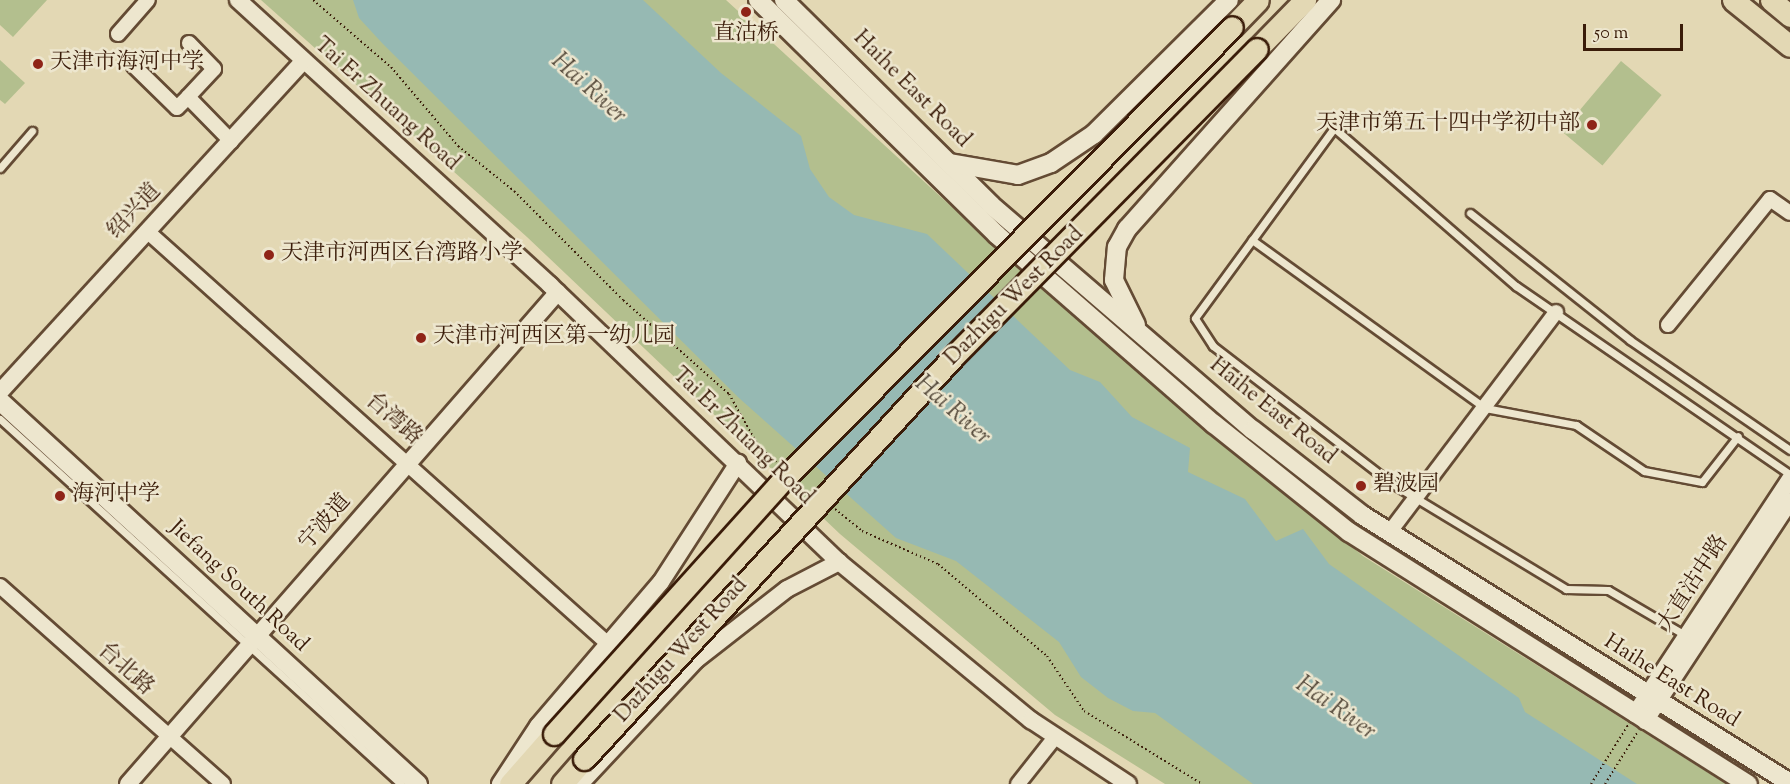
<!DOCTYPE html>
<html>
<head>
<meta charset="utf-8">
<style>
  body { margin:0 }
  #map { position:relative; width:1790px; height:784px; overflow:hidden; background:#e3d8b4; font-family:"Sorts Mill Goudy","Noto Serif SC",serif }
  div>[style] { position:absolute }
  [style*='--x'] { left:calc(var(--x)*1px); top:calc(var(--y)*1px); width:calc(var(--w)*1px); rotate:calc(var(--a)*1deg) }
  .green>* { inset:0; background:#b3bf8e; transform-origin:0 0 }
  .water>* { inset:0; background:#96b9b3 }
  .path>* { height:2px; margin-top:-1px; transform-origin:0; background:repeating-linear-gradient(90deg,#3a1c09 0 1.5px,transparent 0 4.5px) }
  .roads { filter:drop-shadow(2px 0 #644b34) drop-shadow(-2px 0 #644b34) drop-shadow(0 2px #644b34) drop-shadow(0 -2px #644b34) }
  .service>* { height:7px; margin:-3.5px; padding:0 3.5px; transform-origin:3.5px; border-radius:3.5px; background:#ede6ce }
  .minor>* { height:14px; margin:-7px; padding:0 7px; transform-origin:7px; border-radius:7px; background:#ede6ce }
  .tertiary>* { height:16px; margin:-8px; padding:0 8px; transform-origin:8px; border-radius:8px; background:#ede6ce }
  .secondary>* { height:18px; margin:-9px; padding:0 9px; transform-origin:9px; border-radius:9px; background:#ede6ce }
  .primary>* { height:21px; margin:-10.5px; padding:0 10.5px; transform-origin:10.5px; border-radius:10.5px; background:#e3d8b4 }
  .bridges { filter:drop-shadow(2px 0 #3a1c09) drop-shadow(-2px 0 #3a1c09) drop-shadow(0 2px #3a1c09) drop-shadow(0 -2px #3a1c09) }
  .primary-bridge>* { height:21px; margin:-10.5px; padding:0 10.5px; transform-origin:10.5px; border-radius:10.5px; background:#e3d8b4 }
  .dots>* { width:16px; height:16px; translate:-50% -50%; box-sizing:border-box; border:3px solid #ede6ce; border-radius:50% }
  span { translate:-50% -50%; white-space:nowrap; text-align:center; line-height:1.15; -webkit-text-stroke:5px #ede6ce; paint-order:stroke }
  .poi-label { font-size:22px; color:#3a1c09 }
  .left { translate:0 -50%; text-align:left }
  .right { translate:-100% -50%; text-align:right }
  .street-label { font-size:22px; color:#3a1c09 }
  .water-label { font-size:24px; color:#564b3c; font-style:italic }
  .scale { position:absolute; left:1583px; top:24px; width:100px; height:27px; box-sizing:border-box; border:3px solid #3a1c09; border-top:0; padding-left:8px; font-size:18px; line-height:21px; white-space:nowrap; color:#3a1c09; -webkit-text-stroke:4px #ede6ce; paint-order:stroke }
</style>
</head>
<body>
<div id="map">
  <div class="green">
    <i style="clip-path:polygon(0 0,47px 0,13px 37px,0 25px)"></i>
    <i style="clip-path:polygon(261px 0,726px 0,1026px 275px,1363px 556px,1726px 784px,1165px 784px,1055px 715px,840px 534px,527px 237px)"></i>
    <i style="clip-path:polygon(0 60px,25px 83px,5px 104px,0 100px)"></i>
    <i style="left:1621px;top:61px;width:53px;height:92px;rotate:40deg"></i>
  </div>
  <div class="water">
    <i style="clip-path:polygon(353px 0,643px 0,721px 73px,801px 136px,810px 169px,829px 197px,854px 215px,927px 234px,1070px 370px,1100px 382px,1132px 417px,1190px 448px,1188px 472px,1245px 499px,1276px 541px,1303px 529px,1329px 564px,1519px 698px,1525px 712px,1637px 784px,1253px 784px,1155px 713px,1133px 711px,1108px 698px,1081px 677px,1059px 642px,956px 561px,896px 538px,739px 398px,383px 44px,359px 18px)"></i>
  </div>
  <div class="path">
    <i style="--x:313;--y:0;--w:103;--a:40.7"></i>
    <i style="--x:391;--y:67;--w:104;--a:49.7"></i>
    <i style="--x:458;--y:146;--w:72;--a:38.8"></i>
    <i style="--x:514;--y:191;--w:154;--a:45"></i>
    <i style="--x:623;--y:300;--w:142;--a:41.6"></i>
    <i style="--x:729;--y:394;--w:61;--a:60.5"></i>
    <i style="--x:759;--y:447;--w:23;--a:40"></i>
    <i style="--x:835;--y:509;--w:35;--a:39"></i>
    <i style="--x:862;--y:531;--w:83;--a:23.5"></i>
    <i style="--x:938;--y:564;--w:143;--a:40.2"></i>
    <i style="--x:1047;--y:656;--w:66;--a:56.1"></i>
    <i style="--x:1084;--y:711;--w:139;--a:31.7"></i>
    <i style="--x:1591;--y:784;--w:70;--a:-57.9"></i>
    <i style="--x:1605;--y:784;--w:60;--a:-57.9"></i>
  </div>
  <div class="roads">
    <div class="service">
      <i style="--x:0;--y:168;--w:49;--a:-49.1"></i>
      <i style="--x:1470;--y:213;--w:204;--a:38.4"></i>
      <i style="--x:1630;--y:340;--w:194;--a:34.5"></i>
      <i style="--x:1252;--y:240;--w:287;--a:35.8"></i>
      <i style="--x:1485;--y:408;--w:93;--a:10.6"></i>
      <i style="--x:1576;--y:425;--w:82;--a:34.1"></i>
      <i style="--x:1644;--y:471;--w:59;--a:10.7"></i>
      <i style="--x:1702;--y:482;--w:58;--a:-52"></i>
      <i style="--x:0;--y:419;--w:542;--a:42.31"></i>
      <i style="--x:1685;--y:635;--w:89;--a:-149.7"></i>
      <i style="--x:1608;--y:590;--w:42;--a:-178.6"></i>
      <i style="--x:1566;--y:589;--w:205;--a:-148.8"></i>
      <i style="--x:1391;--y:483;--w:225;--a:-142.4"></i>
      <i style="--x:1213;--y:346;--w:33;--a:-123"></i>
      <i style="--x:1195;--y:318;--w:235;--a:-53.8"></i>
      <i style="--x:1334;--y:128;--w:241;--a:41"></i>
      <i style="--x:1516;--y:286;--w:332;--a:34.5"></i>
    </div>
    <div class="minor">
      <i style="--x:118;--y:34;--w:45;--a:-48.6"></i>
      <i style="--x:189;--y:43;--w:36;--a:46"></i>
      <i style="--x:214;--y:69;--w:38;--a:133"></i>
      <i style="--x:188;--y:97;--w:62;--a:45.7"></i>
      <i style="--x:134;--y:66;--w:60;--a:44.3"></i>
      <i style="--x:177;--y:108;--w:16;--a:-45"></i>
      <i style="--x:148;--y:232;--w:616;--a:41.84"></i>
      <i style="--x:1668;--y:325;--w:162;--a:-51"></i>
      <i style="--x:1770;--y:199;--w:24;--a:35"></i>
      <i style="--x:1389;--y:533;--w:277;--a:-52.9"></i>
      <i style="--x:0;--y:586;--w:298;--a:41.6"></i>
      <i style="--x:1018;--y:784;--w:61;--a:-51.6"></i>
    </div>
    <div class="tertiary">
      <i style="--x:238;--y:0;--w:423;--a:42.4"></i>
      <i style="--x:550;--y:285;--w:400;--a:43.8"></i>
      <i style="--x:839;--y:562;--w:249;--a:39.5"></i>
      <i style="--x:1031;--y:720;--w:116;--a:33.4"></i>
      <i style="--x:0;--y:392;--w:449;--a:-47.5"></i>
      <i style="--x:1635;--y:714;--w:282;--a:-56.6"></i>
      <i style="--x:1645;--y:721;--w:263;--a:-56.6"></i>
      <i style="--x:128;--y:784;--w:653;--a:-48.85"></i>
      <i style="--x:500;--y:784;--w:69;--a:-56.8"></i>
      <i style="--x:538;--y:726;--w:189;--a:-49.5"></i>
      <i style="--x:661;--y:582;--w:142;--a:-57.1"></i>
      <i style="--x:580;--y:784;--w:170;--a:-46.9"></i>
      <i style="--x:696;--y:660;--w:115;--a:-38"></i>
      <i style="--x:787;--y:589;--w:59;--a:-27.4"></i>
    </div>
    <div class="secondary">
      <i style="--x:758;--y:0;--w:335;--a:44.5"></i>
      <i style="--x:997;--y:235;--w:288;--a:41.1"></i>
      <i style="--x:1214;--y:424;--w:173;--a:38.7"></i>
      <i style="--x:1349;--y:532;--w:472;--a:32.3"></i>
      <i style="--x:784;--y:0;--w:291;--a:44.7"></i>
      <i style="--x:991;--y:205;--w:345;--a:40.7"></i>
      <i style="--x:1253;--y:430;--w:138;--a:37.9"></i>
      <i style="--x:1362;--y:515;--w:505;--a:32.05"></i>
      <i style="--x:950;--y:163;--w:69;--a:10"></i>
      <i style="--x:1018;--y:175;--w:35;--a:-20"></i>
      <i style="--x:1051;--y:163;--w:52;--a:-34"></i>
      <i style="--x:1094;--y:134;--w:190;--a:-44.8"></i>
      <i style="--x:1136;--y:325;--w:50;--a:-116.1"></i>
      <i style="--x:1114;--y:280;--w:33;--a:-85"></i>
      <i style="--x:1117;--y:247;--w:21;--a:-61"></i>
      <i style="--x:1127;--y:229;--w:307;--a:-48.3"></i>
      <i style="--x:0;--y:401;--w:567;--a:42.5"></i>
    </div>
    <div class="primary">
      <i style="--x:1733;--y:0;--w:73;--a:38.9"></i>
      <i style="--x:1771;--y:0;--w:25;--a:40"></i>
      <i style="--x:1232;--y:27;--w:37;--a:-46"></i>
      <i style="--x:1257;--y:49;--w:69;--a:-45.6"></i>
      <i style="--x:510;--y:784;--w:67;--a:-48.7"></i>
      <i style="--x:562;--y:784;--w:33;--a:-49"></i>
    </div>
  </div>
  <div class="bridges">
    <div class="primary-bridge">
      <i style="--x:554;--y:734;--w:336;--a:-48"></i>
      <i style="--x:779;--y:484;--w:643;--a:-45.25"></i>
      <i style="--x:584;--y:759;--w:547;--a:-47.44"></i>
      <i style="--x:954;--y:356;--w:431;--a:-45.4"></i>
    </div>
  </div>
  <div class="dots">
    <i style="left:746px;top:12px;background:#8f2418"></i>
    <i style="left:38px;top:64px;background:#8f2418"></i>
    <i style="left:1592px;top:125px;background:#8f2418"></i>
    <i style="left:269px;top:255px;background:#8f2418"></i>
    <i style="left:421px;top:338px;background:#8f2418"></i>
    <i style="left:1361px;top:486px;background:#8f2418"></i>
    <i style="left:60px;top:496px;background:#8f2418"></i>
  </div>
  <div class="poi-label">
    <span style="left:746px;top:35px">直沽桥</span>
    <span class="left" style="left:50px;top:64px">天津市海河中学</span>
    <span class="right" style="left:1580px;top:125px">天津市第五十四中学初中部</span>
    <span class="left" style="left:281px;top:255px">天津市河西区台湾路小学</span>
    <span class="left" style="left:433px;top:338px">天津市河西区第一幼儿园</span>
    <span class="left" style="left:1373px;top:486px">碧波园</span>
    <span class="left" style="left:72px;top:496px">海河中学</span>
  </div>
  <div class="street-label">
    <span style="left:911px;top:90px;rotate:45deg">Haihe East Road</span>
    <span style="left:386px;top:105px;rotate:42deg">Tai Er Zhuang Road</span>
    <span style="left:135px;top:212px;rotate:-47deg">绍兴道</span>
    <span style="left:1015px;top:297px;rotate:-45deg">Dazhigu West Road</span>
    <span style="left:1272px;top:412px;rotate:39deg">Haihe East Road</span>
    <span style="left:393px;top:420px;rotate:41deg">台湾路</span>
    <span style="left:742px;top:437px;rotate:44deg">Tai Er Zhuang Road</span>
    <span style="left:326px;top:523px;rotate:-49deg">宁波道</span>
    <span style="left:1694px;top:584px;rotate:-57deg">大直沽中路</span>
    <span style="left:238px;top:587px;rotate:43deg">Jiefang South Road</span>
    <span style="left:682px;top:651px;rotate:-48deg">Dazhigu West Road</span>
    <span style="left:125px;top:670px;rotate:42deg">台北路</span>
    <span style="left:1671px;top:682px;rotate:32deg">Haihe East Road</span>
  </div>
  <div class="water-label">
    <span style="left:588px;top:89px;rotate:42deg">Hai River</span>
    <span style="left:952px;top:411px;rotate:41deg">Hai River</span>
    <span style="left:1335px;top:709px;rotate:35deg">Hai River</span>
  </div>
  <div class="scale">50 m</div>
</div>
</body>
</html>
